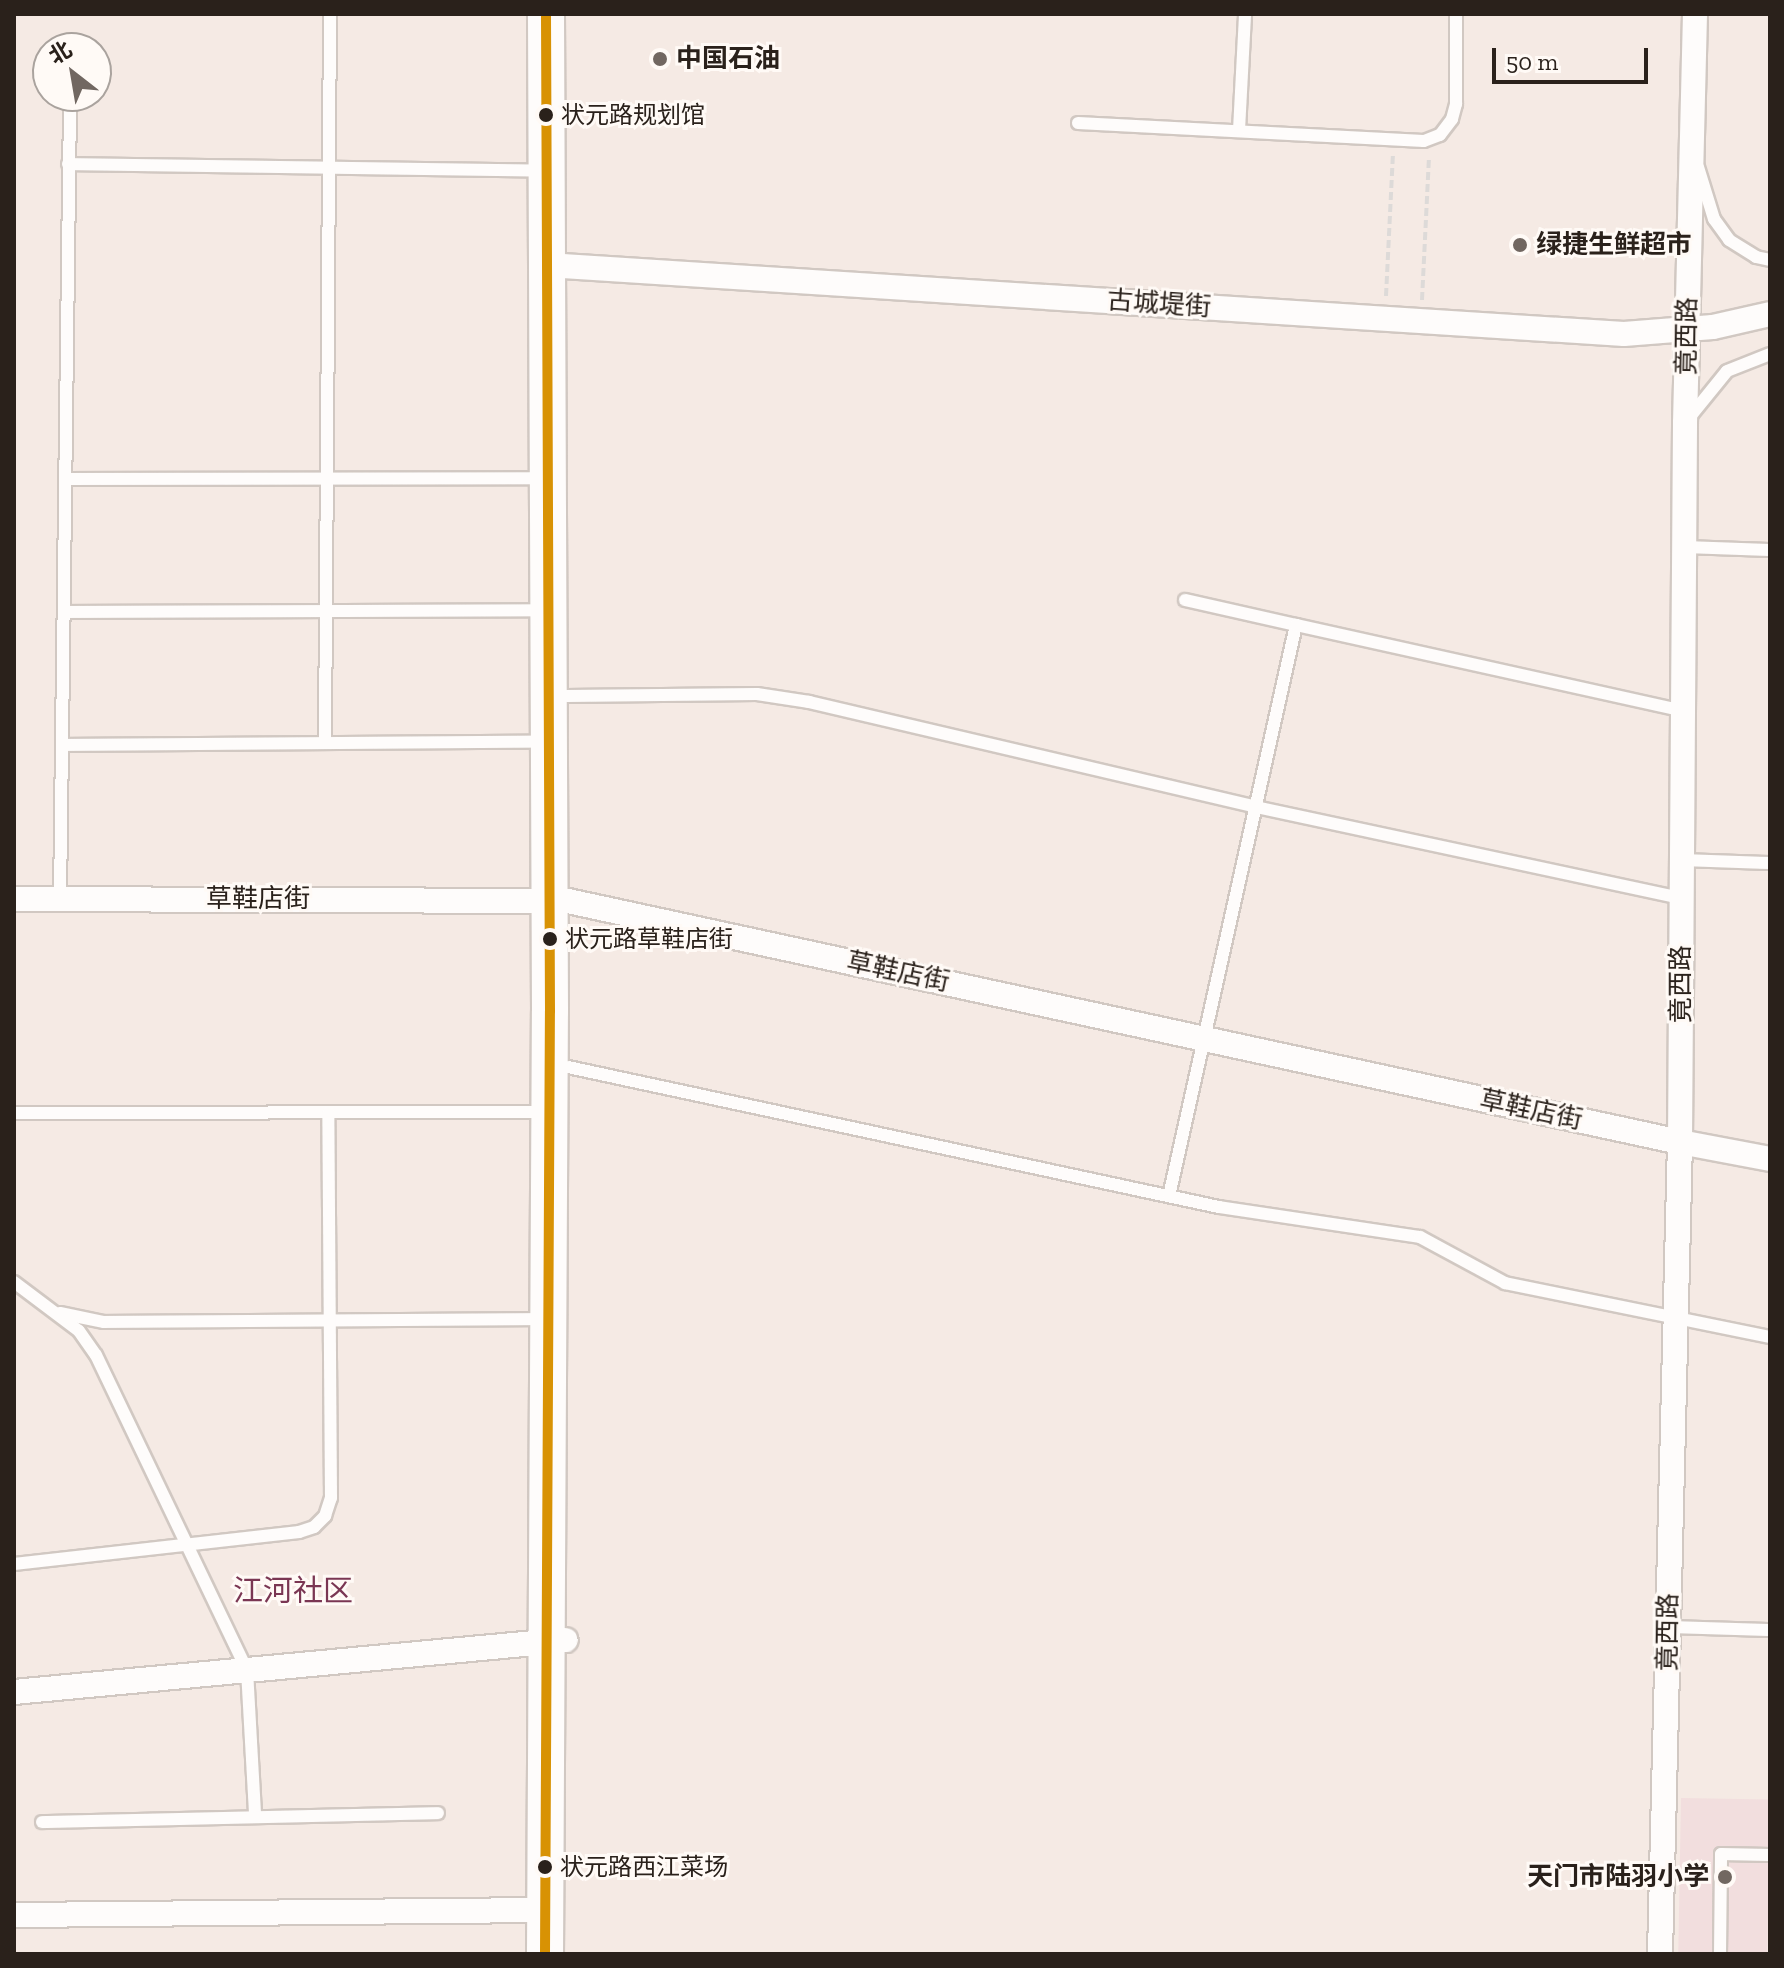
<!DOCTYPE html>
<html>
<head>
<meta charset="utf-8">
<style>
  body { margin:0 }
  #map { position:relative; width:1784px; height:1968px; overflow:hidden; background:#f5eae4; font-family:"Zilla Slab","Noto Sans SC",serif }
  div>[style] { position:absolute }
  [style*='--x'] { left:calc(var(--x)*1px); top:calc(var(--y)*1px); width:calc(var(--w)*1px); rotate:calc(var(--a)*1deg) }
  .education>* { inset:0; background:#f2dede; transform-origin:0 0 }
  .path>* { height:4px; margin-top:-2px; transform-origin:0; background:repeating-linear-gradient(90deg,#dddad8 0 8px,transparent 0 12px) }
  .roads { filter:drop-shadow(2px 0 #d1c8c2) drop-shadow(-2px 0 #d1c8c2) drop-shadow(0 2px #d1c8c2) drop-shadow(0 -2px #d1c8c2) }
  .lane>* { height:12px; margin:-6px; padding:0 6px; transform-origin:6px; border-radius:6px; background:#fefcfb }
  .street>* { height:24px; margin:-12px; padding:0 12px; transform-origin:12px; border-radius:12px; background:#fefcfb }
  .primary>* { height:36px; margin:-18px; padding:0 18px; transform-origin:18px; border-radius:18px; background:#fefcfb }
  .bus-1>* { height:10px; margin:-5px; padding:0 5px; transform-origin:5px; border-radius:5px; background:#d89204 }
  .dots>* { width:22px; height:22px; translate:-50% -50%; box-sizing:border-box; border:4px solid #fffaf6; border-radius:50% }
  span { translate:-50% -50%; white-space:nowrap; text-align:center; line-height:1.15; -webkit-text-stroke:6px #fffaf6; paint-order:stroke }
  .bus-label { font-size:24px; color:#2a211b }
  .left { translate:0 -50%; text-align:left }
  .poi-label { font-size:26px; color:#2a211b; font-weight:700 }
  .right { translate:-100% -50%; text-align:right }
  .street-label { font-size:26px; color:#2a211b }
  .quarter-label { font-size:30px; color:#7a3653 }
  .frame { position:absolute; inset:0; border:16px solid #2a211b; pointer-events:none }
  .north { position:absolute; left:32px; top:32px; width:80px; height:80px; box-sizing:border-box; background:#fffaf6; border:2px solid #aaa39e; border-radius:50%; rotate:329deg; font-size:22px; font-weight:700; line-height:32px; text-align:center; color:#2a211b }
  .north::after { content:''; display:block; margin:auto; width:28px; height:36px; background:#716761; clip-path:polygon(50% 0,100% 100%,50% 72%,0 100%) }
  .scale { position:absolute; left:1492px; top:48px; width:156px; height:36px; box-sizing:border-box; border:4px solid #2a211b; border-top:0; padding-left:10px; font-size:24px; line-height:28px; white-space:nowrap; color:#2a211b; -webkit-text-stroke:6px #fffaf6; paint-order:stroke }
</style>
</head>
<body>
<div id="map">
  <div class="education">
    <i style="left:1681px;top:1798px;width:89px;height:156px;rotate:1deg"></i>
  </div>
  <div class="path">
    <i style="--x:1386;--y:296;--w:143;--a:-87.2"></i>
    <i style="--x:1422;--y:300;--w:143;--a:-87.2"></i>
  </div>
  <div class="roads">
    <div class="lane">
      <i style="--x:1078;--y:123;--w:346;--a:3"></i>
      <i style="--x:1424;--y:141;--w:17;--a:-21"></i>
      <i style="--x:1440;--y:135;--w:20;--a:-53"></i>
      <i style="--x:1452;--y:119;--w:16;--a:-75"></i>
      <i style="--x:1456;--y:104;--w:90;--a:-90"></i>
      <i style="--x:1239;--y:130;--w:116;--a:-87"></i>
      <i style="--x:68;--y:164;--w:477;--a:0.8"></i>
      <i style="--x:1698;--y:167;--w:54;--a:72.9"></i>
      <i style="--x:1714;--y:219;--w:26;--a:54"></i>
      <i style="--x:1729;--y:240;--w:32;--a:32"></i>
      <i style="--x:1756;--y:257;--w:14;--a:12"></i>
      <i style="--x:1689;--y:418;--w:60;--a:-51"></i>
      <i style="--x:1727;--y:371;--w:46;--a:-21.6"></i>
      <i style="--x:66;--y:479;--w:480;--a:-0.1"></i>
      <i style="--x:1684;--y:547;--w:86;--a:2"></i>
      <i style="--x:1185;--y:600;--w:114;--a:12.7"></i>
      <i style="--x:65;--y:612;--w:481;--a:-0.2"></i>
      <i style="--x:567;--y:696;--w:190;--a:-0.6"></i>
      <i style="--x:757;--y:694;--w:53;--a:8.7"></i>
      <i style="--x:809;--y:702;--w:459;--a:13.2"></i>
      <i style="--x:1256;--y:807;--w:436;--a:12.1"></i>
      <i style="--x:325;--y:743;--w:729;--a:-89.61"></i>
      <i style="--x:63;--y:745;--w:481;--a:-0.4"></i>
      <i style="--x:1682;--y:860;--w:88;--a:2"></i>
      <i style="--x:60;--y:899;--w:797;--a:-89.28"></i>
      <i style="--x:568;--y:1067;--w:666;--a:12.14"></i>
      <i style="--x:1219;--y:1207;--w:203;--a:8.5"></i>
      <i style="--x:1420;--y:1237;--w:97;--a:28.4"></i>
      <i style="--x:1505;--y:1283;--w:270;--a:11.5"></i>
      <i style="--x:14;--y:1113;--w:533;--a:-0.11"></i>
      <i style="--x:1169;--y:1196;--w:585;--a:-77.46"></i>
      <i style="--x:1296;--y:625;--w:396;--a:12.5"></i>
      <i style="--x:14;--y:1282;--w:81;--a:37"></i>
      <i style="--x:79;--y:1331;--w:29;--a:55"></i>
      <i style="--x:96;--y:1355;--w:349;--a:64.4"></i>
      <i style="--x:247;--y:1670;--w:145;--a:86.8"></i>
      <i style="--x:60;--y:1313;--w:45;--a:11.6"></i>
      <i style="--x:104;--y:1322;--w:441;--a:-0.4"></i>
      <i style="--x:14;--y:1564;--w:287;--a:-6.4"></i>
      <i style="--x:299;--y:1532;--w:16;--a:-18"></i>
      <i style="--x:314;--y:1527;--w:16;--a:-45"></i>
      <i style="--x:325;--y:1516;--w:19;--a:-72"></i>
      <i style="--x:331;--y:1498;--w:385;--a:-90.4"></i>
      <i style="--x:1668;--y:1627;--w:102;--a:1.7"></i>
      <i style="--x:42;--y:1822;--w:396;--a:-1.3"></i>
      <i style="--x:1720;--y:1954;--w:100;--a:-89.4"></i>
      <i style="--x:1721;--y:1854;--w:49;--a:1.2"></i>
    </div>
    <div class="street">
      <i style="--x:547;--y:265;--w:1079;--a:3.67"></i>
      <i style="--x:1624;--y:334;--w:89;--a:-4.5"></i>
      <i style="--x:1713;--y:327;--w:58;--a:-12.8"></i>
      <i style="--x:14;--y:899;--w:554;--a:0.21"></i>
      <i style="--x:568;--y:901;--w:1138;--a:12.23"></i>
      <i style="--x:1680;--y:1142;--w:92;--a:10.7"></i>
      <i style="--x:14;--y:1692;--w:554;--a:-5.38"></i>
      <i style="--x:14;--y:1915;--w:531;--a:-0.54"></i>
      <i style="--x:1660;--y:1954;--w:812;--a:-88.59"></i>
      <i style="--x:1680;--y:1142;--w:719;--a:-89.6"></i>
      <i style="--x:1685;--y:423;--w:409;--a:-88.6"></i>
    </div>
    <div class="primary">
      <i style="--x:545;--y:1954;--w:943;--a:-89.7"></i>
      <i style="--x:550;--y:1011;--w:997;--a:-90.23"></i>
    </div>
  </div>
  <div class="bus-1">
    <i style="--x:545;--y:1954;--w:943;--a:-89.7"></i>
    <i style="--x:550;--y:1011;--w:997;--a:-90.23"></i>
  </div>
  <div class="dots">
    <i style="left:660px;top:59px;background:#716761"></i>
    <i style="left:546px;top:115px;background:#2a211b"></i>
    <i style="left:1520px;top:245px;background:#716761"></i>
    <i style="left:550px;top:939px;background:#2a211b"></i>
    <i style="left:545px;top:1867px;background:#2a211b"></i>
    <i style="left:1725px;top:1877px;background:#716761"></i>
  </div>
  <div class="bus-label">
    <span class="left" style="left:561px;top:115px">状元路规划馆</span>
    <span class="left" style="left:565px;top:939px">状元路草鞋店街</span>
    <span class="left" style="left:560px;top:1867px">状元路西江菜场</span>
  </div>
  <div class="poi-label">
    <span class="left" style="left:676px;top:59px">中国石油</span>
    <span class="left" style="left:1536px;top:245px">绿捷生鲜超市</span>
    <span class="right" style="left:1709px;top:1877px">天门市陆羽小学</span>
  </div>
  <div class="street-label">
    <span style="left:1159px;top:304px;rotate:4deg">古城堤街</span>
    <span style="left:1687px;top:336px;rotate:-89deg">竟西路</span>
    <span style="left:258px;top:899px">草鞋店街</span>
    <span style="left:898px;top:972px;rotate:12deg">草鞋店街</span>
    <span style="left:1681px;top:984px;rotate:-90deg">竟西路</span>
    <span style="left:1531px;top:1110px;rotate:12deg">草鞋店街</span>
    <span style="left:1668px;top:1632px;rotate:-89deg">竟西路</span>
  </div>
  <div class="quarter-label">
    <span style="left:293px;top:1591px">江河社区</span>
  </div>
  <div class="frame"></div>
  <div class="north">北</div>
  <div class="scale">50 m</div>
</div>
</body>
</html>
